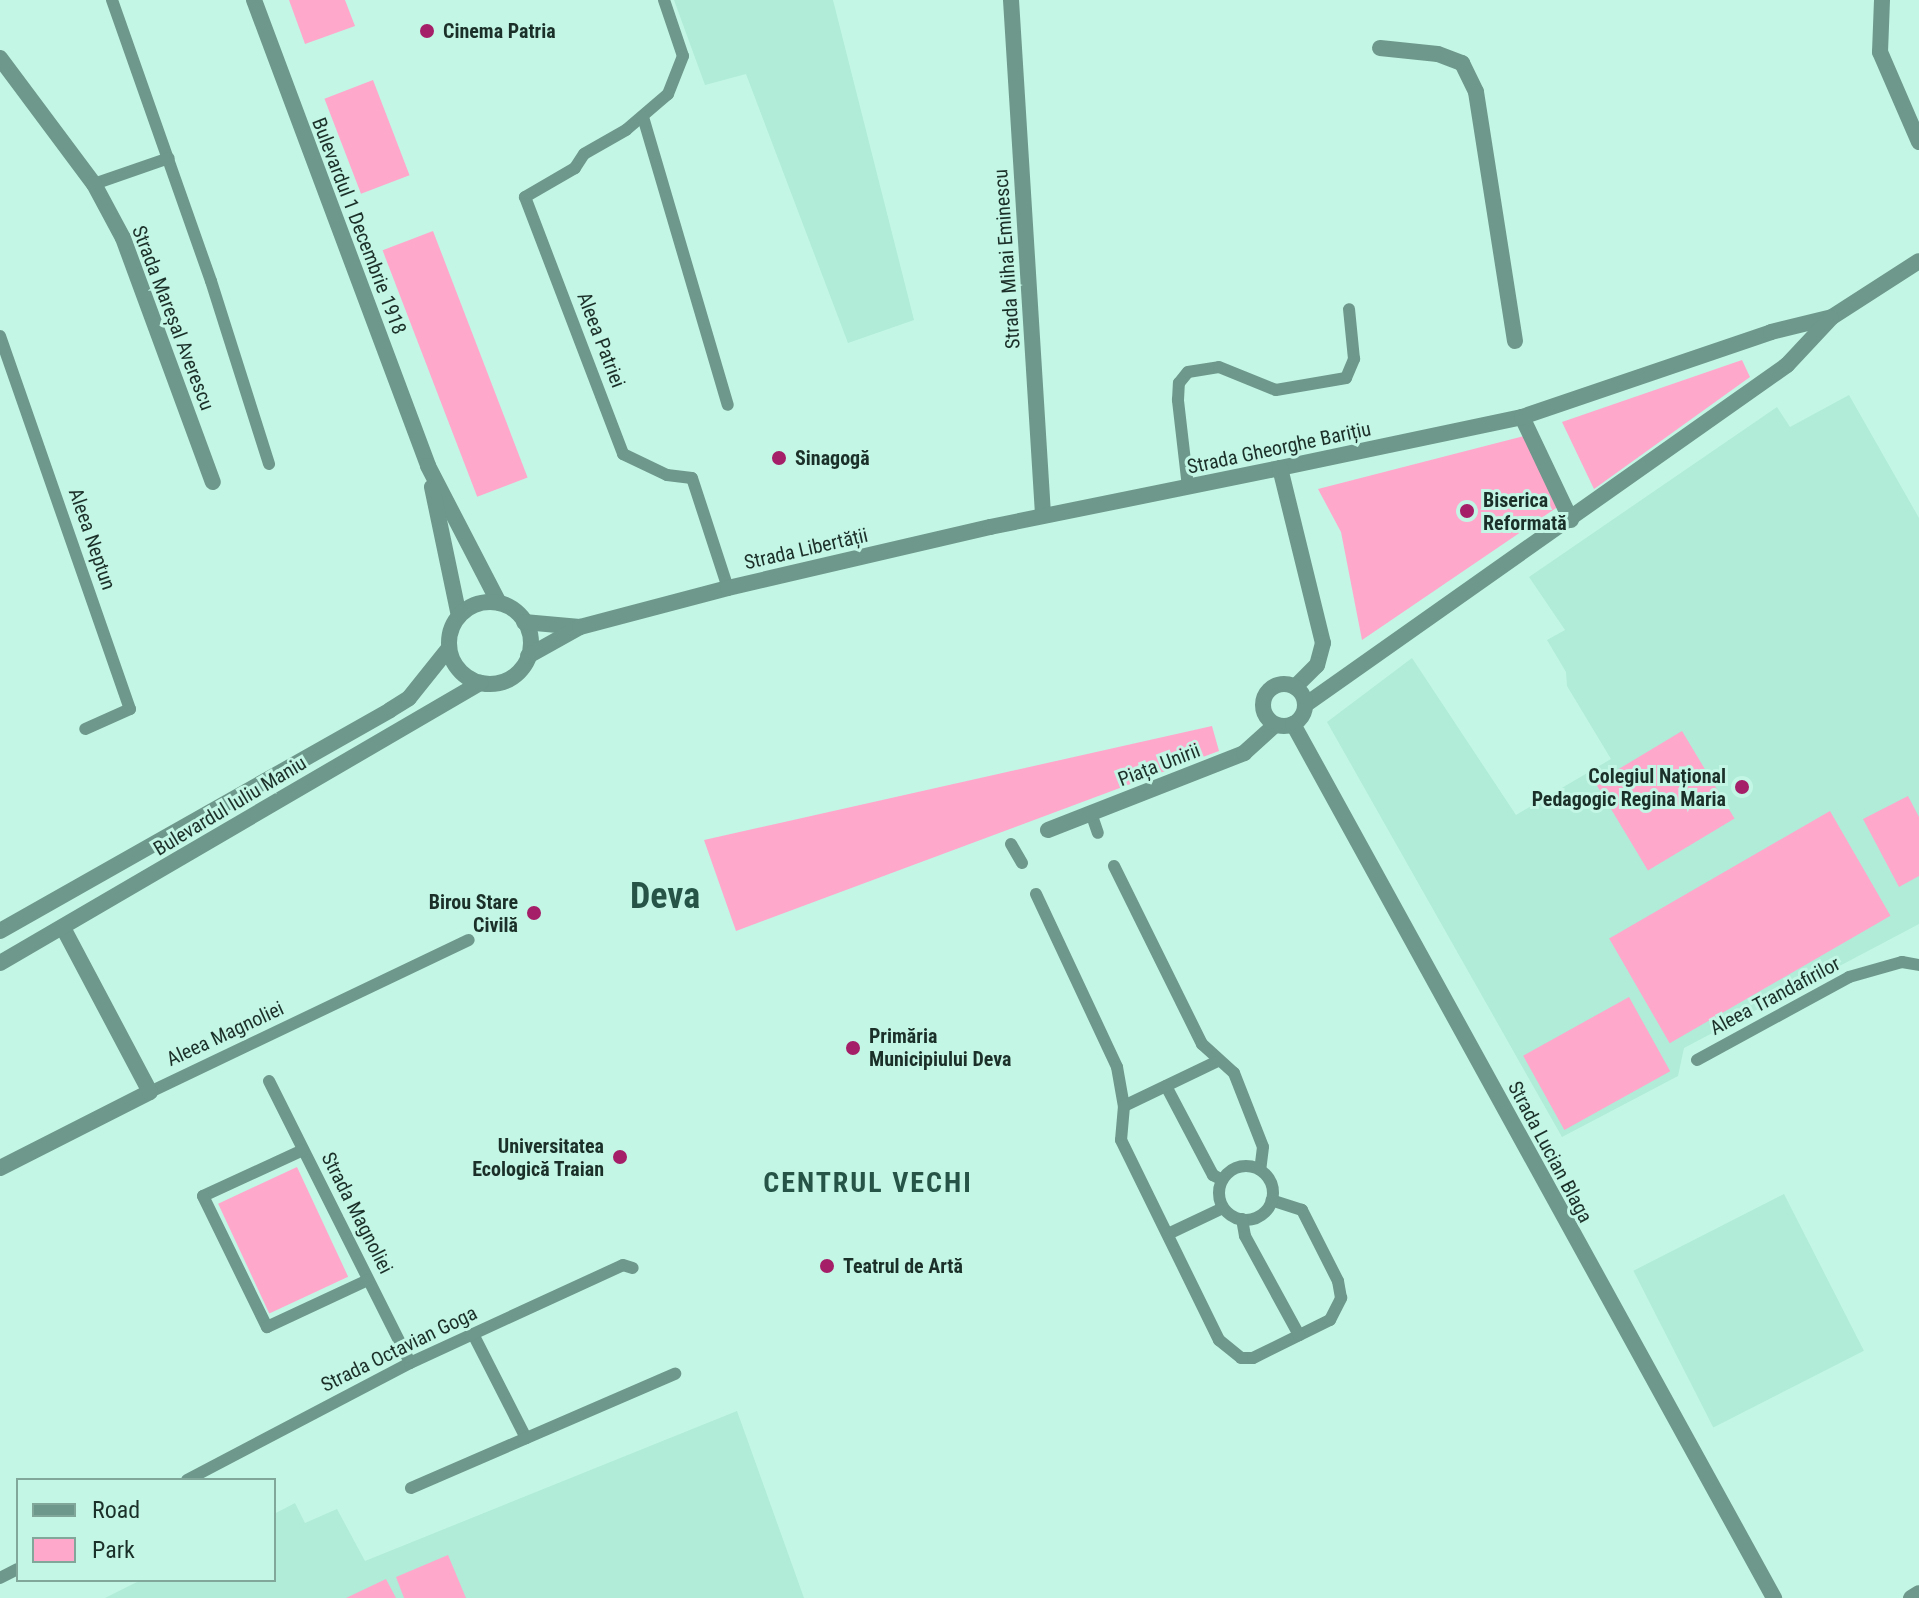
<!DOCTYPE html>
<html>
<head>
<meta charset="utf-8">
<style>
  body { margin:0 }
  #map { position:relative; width:1919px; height:1598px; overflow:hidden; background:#c3f6e5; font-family:"Roboto Condensed",sans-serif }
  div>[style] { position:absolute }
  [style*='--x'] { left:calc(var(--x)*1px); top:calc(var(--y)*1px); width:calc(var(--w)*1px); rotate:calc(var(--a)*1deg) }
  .built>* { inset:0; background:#b0ecd8; transform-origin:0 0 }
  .green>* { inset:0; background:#fea8cc; transform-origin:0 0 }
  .service>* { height:12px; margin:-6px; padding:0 6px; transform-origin:6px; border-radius:6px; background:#6d988b }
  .service>.ring { margin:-6px; padding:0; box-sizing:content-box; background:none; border:12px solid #6d988b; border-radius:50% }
  .minor>* { height:16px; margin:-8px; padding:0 8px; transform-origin:8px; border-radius:8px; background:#6d988b }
  .tertiary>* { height:16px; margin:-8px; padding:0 8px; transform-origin:8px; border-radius:8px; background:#6d988b }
  .tertiary>.ring { margin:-8px; padding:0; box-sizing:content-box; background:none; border:16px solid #6d988b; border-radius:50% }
  .dots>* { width:22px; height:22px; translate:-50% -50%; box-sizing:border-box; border:4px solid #c3f6e5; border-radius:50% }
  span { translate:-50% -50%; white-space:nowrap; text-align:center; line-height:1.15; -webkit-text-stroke:6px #c3f6e5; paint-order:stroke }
  .poi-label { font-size:20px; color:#1c302a; font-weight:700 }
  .left { translate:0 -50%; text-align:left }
  .right { translate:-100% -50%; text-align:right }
  .street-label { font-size:20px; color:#1c302a }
  .district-label { font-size:28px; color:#265548; font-weight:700; letter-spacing:2px }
  .town-label { font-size:36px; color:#265548; font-weight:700 }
  .legend { position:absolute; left:16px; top:1478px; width:260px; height:104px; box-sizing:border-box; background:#c3f6e5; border:2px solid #80a79a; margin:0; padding:10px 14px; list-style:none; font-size:24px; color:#1c302a }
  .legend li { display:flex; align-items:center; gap:16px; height:40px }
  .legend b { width:40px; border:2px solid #80a79a }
</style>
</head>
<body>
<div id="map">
  <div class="built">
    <i style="clip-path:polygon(674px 0,833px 0,914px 320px,848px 343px,746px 74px,705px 85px)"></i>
    <i style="clip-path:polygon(1849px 395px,1919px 518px,1919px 924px,1684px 1048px,1678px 1076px,1562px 1137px,1327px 722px,1412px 658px,1516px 815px,1611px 759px,1567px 686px,1566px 672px,1547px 640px,1565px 630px,1529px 577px,1777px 407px,1790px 427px)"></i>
    <i style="left:1784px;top:1194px;width:176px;height:169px;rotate:63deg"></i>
    <i style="clip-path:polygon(737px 1411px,804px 1598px,105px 1598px,141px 1580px,274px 1580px,274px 1514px,295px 1503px,305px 1523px,337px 1509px,365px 1561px)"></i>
  </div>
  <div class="green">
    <i style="clip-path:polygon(289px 0,345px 0,355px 26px,305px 44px)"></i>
    <i style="left:373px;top:80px;width:102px;height:52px;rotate:69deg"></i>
    <i style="left:433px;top:231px;width:264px;height:54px;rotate:69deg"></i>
    <i style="clip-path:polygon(1742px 360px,1750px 377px,1594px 489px,1562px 422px)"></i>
    <i style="clip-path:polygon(1536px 433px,1565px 502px,1362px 640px,1341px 532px,1318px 489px)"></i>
    <i style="clip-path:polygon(1212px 726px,1219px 751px,736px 931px,704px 840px)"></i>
    <i style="left:1682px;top:731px;width:102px;height:101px;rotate:59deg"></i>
    <i style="clip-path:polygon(1908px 796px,1919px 817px,1919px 876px,1899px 887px,1863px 819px)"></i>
    <i style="left:1830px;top:811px;width:121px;height:255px;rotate:60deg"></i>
    <i style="left:1629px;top:997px;width:85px;height:121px;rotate:61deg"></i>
    <i style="left:297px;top:1167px;width:121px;height:87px;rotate:65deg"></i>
    <i style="clip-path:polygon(448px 1555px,466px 1598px,404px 1598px,396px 1577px)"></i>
    <i style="clip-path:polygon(386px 1579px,396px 1598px,346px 1598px)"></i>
  </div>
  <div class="service">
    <i style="--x:112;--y:0;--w:298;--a:70.6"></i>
    <i style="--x:211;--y:281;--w:192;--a:72.4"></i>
    <i style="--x:664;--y:0;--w:59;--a:71.3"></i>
    <i style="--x:683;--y:56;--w:41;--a:111.5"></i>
    <i style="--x:668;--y:94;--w:55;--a:139.4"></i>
    <i style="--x:626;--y:130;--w:48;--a:150.3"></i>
    <i style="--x:584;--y:154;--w:17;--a:123"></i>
    <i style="--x:575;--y:168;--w:58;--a:149.9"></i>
    <i style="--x:525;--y:197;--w:275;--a:69.1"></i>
    <i style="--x:623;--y:454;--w:49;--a:25.5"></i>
    <i style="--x:667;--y:475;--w:25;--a:7"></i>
    <i style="--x:692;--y:478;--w:116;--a:71.9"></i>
    <i style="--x:643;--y:117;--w:300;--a:73.6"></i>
    <i style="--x:94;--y:184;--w:79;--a:-19.1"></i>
    <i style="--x:0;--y:336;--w:395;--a:70.8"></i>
    <i style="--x:130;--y:709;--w:49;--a:156"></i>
    <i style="--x:1188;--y:487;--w:88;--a:-96.6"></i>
    <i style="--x:1178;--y:400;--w:17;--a:-87"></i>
    <i style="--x:1179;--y:383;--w:14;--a:-51"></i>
    <i style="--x:1188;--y:372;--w:31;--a:-9"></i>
    <i style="--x:1219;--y:367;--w:61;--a:22"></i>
    <i style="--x:1276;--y:390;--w:71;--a:-9.7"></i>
    <i style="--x:1346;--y:378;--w:21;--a:-67"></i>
    <i style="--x:1354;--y:359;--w:50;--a:-95.7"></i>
    <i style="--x:1091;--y:813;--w:21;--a:71"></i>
    <i style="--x:1011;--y:844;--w:22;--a:60"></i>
    <i style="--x:1114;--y:866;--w:199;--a:63.7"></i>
    <i style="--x:1202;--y:1044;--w:43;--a:42.2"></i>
    <i style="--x:1234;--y:1073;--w:79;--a:68.6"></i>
    <i style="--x:1263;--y:1147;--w:23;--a:97"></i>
    <i style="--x:1036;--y:894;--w:191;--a:64.9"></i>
    <i style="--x:1117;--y:1067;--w:40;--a:80"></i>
    <i style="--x:1124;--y:1106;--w:34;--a:95"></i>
    <i style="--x:1121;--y:1140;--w:223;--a:63.9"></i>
    <i style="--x:1219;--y:1340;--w:28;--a:39"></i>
    <i style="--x:1241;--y:1358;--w:12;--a:0"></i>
    <i style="--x:1253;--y:1358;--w:86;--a:-26.3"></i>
    <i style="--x:1330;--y:1320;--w:25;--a:-63"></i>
    <i style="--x:1341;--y:1298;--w:17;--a:-100"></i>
    <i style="--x:1338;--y:1281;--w:80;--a:-116.9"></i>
    <i style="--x:1302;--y:1210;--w:32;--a:-162"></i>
    <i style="--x:1697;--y:1060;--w:173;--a:-28.6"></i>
    <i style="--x:1849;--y:977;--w:55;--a:-15.8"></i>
    <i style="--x:1902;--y:962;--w:17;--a:10"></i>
    <i style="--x:269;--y:1081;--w:315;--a:63.4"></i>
    <i style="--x:1166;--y:1086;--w:101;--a:62.2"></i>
    <i style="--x:1213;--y:1175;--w:10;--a:29"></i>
    <i style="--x:150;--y:1092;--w:353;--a:-25.5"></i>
    <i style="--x:1124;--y:1106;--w:102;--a:-25.6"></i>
    <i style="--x:303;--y:1150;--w:110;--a:155.3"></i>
    <i style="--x:203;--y:1196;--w:146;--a:64"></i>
    <i style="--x:267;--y:1327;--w:111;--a:-25"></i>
    <i class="ring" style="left:1219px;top:1166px;width:42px;height:42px"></i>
    <i style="--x:1242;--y:1219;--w:17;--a:80"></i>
    <i style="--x:1245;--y:1236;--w:113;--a:61.4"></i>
    <i style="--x:1168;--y:1234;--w:61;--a:-25.3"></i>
    <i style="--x:473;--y:1334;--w:117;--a:63"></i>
    <i style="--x:187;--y:1480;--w:252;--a:-27.7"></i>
    <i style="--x:410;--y:1363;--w:234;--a:-24.7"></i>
    <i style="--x:623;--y:1265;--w:10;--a:17"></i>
    <i style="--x:411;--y:1488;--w:288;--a:-23.4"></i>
    <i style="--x:0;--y:1578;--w:20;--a:-27"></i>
  </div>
  <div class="minor">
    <i style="--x:1882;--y:0;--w:52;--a:92.2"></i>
    <i style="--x:1880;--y:52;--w:98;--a:66.6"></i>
    <i style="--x:1380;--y:48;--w:58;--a:5.9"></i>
    <i style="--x:1438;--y:54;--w:26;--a:21"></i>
    <i style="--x:1462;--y:63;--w:32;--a:64"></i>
    <i style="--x:1476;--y:92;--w:252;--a:81.1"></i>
    <i style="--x:0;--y:58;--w:157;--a:53.3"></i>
    <i style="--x:94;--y:184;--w:61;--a:61.8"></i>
    <i style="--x:123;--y:238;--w:260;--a:69.8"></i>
    <i style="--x:1522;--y:417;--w:114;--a:64.6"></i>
    <i style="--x:1280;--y:468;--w:247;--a:-11.9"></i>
    <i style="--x:1522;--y:417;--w:263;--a:-18.8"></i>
    <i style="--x:1771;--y:332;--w:63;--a:-13.8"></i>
    <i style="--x:1832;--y:317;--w:103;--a:-32.8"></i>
    <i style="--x:1305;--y:705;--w:590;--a:-35.2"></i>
    <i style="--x:1787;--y:365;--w:64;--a:-46.9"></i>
    <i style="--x:1048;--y:830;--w:211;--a:-21.4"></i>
    <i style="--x:1244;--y:753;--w:42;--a:-42.1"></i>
    <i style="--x:0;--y:1168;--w:168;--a:-26.9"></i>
    <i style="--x:150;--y:1092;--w:186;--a:-117.9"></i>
  </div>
  <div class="tertiary">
    <i style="--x:254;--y:0;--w:497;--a:69.5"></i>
    <i style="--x:428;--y:466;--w:154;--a:62.6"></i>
    <i style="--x:1011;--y:0;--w:516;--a:86.44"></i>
    <i style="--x:432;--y:487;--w:132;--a:78.2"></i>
    <i class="ring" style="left:449px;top:602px;width:66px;height:66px"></i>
    <i style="--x:524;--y:622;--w:56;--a:5.1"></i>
    <i style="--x:528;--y:656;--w:60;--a:-29.1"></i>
    <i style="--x:580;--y:627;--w:153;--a:-14.8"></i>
    <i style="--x:728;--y:588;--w:269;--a:-13.1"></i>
    <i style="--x:990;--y:527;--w:296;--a:-11.5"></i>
    <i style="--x:1280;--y:468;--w:180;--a:76.2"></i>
    <i style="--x:1323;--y:643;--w:23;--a:105"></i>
    <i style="--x:1317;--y:665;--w:31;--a:135"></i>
    <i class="ring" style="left:1263px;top:684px;width:26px;height:26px"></i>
    <i style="--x:1293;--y:724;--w:998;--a:61.17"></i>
    <i style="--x:0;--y:931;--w:448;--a:-29.5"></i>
    <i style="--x:390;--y:710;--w:22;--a:-32"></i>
    <i style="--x:409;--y:698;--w:64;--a:-51.3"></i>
    <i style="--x:0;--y:963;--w:556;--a:-30.26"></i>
    <i style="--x:1911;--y:1598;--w:9;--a:-32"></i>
  </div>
  <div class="dots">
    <i style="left:427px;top:31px;background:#a51e68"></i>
    <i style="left:779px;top:458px;background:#a51e68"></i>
    <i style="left:1467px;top:511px;background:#a51e68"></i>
    <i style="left:1742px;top:787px;background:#a51e68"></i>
    <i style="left:534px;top:913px;background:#a51e68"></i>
    <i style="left:853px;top:1048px;background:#a51e68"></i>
    <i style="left:620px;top:1157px;background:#a51e68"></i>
    <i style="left:827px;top:1266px;background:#a51e68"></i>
  </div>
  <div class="poi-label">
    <span class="left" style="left:443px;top:31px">Cinema Patria</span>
    <span class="left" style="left:795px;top:458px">Sinagogă</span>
    <span class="left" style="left:1483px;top:512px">Biserica<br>Reformată</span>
    <span class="right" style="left:1726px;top:788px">Colegiul Național<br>Pedagogic Regina Maria</span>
    <span class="right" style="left:518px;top:914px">Birou Stare<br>Civilă</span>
    <span class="left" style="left:869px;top:1048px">Primăria<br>Municipiului Deva</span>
    <span class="right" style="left:604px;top:1158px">Universitatea<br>Ecologică Traian</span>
    <span class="left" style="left:843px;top:1266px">Teatrul de Artă</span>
  </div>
  <div class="street-label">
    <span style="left:359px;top:226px;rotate:69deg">Bulevardul 1 Decembrie 1918</span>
    <span style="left:1007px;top:259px;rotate:-94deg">Strada Mihai Eminescu</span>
    <span style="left:173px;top:318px;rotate:69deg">Strada Mareșal Averescu</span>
    <span style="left:601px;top:340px;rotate:69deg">Aleea Patriei</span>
    <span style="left:1279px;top:448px;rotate:-12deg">Strada Gheorghe Barițiu</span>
    <span style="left:92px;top:539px;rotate:71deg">Aleea Neptun</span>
    <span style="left:806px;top:549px;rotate:-13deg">Strada Libertății</span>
    <span style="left:1159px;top:765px;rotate:-21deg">Piața Unirii</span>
    <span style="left:230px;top:806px;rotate:-31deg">Bulevardul Iuliu Maniu</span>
    <span style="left:1775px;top:996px;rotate:-28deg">Aleea Trandafirilor</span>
    <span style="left:225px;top:1034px;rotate:-25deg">Aleea Magnoliei</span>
    <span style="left:1550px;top:1152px;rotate:62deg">Strada Lucian Blaga</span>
    <span style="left:357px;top:1213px;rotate:63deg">Strada Magnoliei</span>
    <span style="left:399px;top:1349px;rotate:-26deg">Strada Octavian Goga</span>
  </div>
  <div class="district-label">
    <span style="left:868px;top:1183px">CENTRUL VECHI</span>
  </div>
  <div class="town-label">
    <span style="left:665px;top:897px">Deva</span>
  </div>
  <ul class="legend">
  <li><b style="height:10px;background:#6d988b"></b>Road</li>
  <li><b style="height:22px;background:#fea8cc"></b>Park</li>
  </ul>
</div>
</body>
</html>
